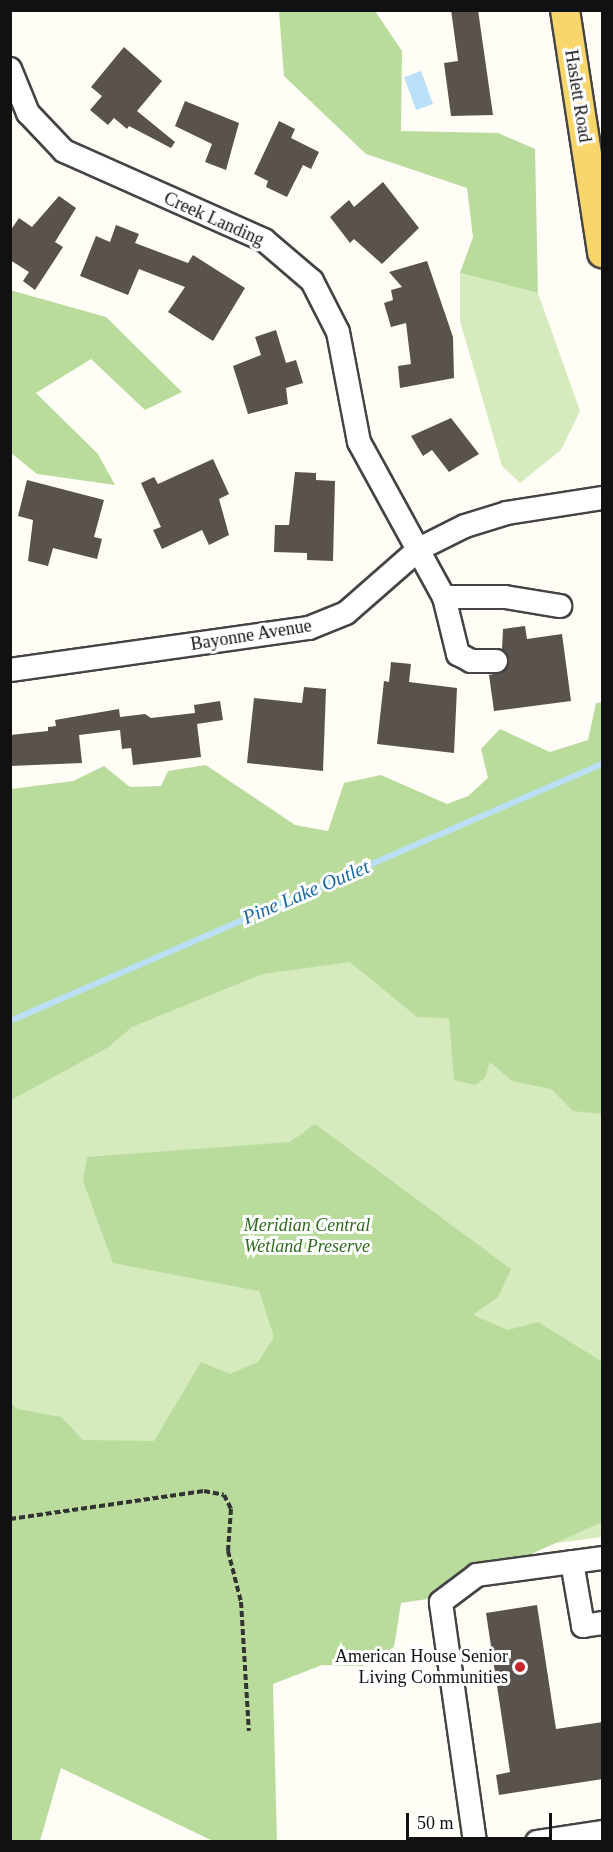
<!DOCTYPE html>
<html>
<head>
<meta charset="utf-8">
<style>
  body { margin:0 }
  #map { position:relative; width:613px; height:1852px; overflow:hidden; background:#fffdf5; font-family:Georgia,serif }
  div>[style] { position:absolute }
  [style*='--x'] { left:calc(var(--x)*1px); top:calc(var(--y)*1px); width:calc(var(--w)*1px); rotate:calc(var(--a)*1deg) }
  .green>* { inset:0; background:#d5ebbd }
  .forest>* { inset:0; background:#b9dc9c }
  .water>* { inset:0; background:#b9e0f7; transform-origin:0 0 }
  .stream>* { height:6px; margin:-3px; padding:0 3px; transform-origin:3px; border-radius:3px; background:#b9e0f7 }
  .building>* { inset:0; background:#5a524d }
  .path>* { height:4px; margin-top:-2px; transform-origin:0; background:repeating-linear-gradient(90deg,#333 0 6px,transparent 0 9px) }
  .roads { filter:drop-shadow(2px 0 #444) drop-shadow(-2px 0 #444) drop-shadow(0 2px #444) drop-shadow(0 -2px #444) }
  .minor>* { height:22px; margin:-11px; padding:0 11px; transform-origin:11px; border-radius:11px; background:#fff }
  .major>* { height:28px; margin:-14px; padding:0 14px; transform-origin:14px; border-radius:14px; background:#f9d66b }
  .dots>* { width:16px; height:16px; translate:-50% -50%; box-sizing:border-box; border:3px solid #fff; border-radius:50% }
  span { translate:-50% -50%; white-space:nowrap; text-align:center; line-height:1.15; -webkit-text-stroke:6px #fff; paint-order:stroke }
  .street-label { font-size:18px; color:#111 }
  .park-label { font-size:18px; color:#2f6b1f; font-style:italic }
  .poi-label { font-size:18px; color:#111 }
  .right { translate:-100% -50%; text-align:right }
  .water-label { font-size:20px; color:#1768a6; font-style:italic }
  .frame { position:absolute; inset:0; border:12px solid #111; pointer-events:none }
  .scale { position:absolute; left:406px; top:1813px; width:146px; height:27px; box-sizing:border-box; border:3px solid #111; border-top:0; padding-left:8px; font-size:18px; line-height:21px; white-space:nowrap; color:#111; -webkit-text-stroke:4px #fff; paint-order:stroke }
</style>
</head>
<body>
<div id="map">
  <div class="green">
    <i style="clip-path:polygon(460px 273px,538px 293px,580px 411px,561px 450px,520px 483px,502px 466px,460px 321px)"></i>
    <i style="clip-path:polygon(602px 790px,602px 1537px,11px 1616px,10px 1041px)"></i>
  </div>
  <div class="forest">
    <i style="clip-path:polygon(279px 11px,375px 11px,402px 51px,401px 131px,498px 133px,535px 149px,538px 293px,460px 273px,473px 237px,467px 188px,366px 154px,284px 76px)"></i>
    <i style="clip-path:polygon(10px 290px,106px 317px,182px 392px,145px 410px,91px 359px,36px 393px,98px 454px,115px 485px,37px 474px,11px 453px)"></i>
    <i style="clip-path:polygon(602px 702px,602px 1114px,573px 1111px,551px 1089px,512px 1081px,490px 1062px,485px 1078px,475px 1085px,454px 1080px,449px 1018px,417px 1017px,350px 962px,262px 974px,132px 1027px,107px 1048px,11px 1100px,11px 789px,73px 781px,104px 766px,130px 787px,161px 786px,168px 771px,206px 765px,295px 825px,328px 831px,344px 783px,381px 775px,447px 804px,468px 796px,488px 778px,481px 749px,500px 729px,550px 752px,588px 740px,596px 703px)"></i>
    <i style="clip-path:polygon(315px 1124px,511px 1269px,498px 1297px,473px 1315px,508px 1330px,538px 1322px,601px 1361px,602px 1522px,434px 1598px,401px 1603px,394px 1647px,363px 1666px,322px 1665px,273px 1684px,277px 1841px,213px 1841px,61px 1768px,40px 1841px,11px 1841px,10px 1403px,18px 1409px,61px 1417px,83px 1440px,154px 1441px,201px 1362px,230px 1374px,258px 1362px,274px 1337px,259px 1291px,113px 1263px,83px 1181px,87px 1157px,290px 1142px)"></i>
  </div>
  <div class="water">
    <i style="left:421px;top:71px;width:35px;height:18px;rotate:70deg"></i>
  </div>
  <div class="stream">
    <i style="--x:10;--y:1021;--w:645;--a:-23.47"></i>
  </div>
  <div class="building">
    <i style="clip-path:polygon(451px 10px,478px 10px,493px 115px,451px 116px,444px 63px,458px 61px)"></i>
    <i style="clip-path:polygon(124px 47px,162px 81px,137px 111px,175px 142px,171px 148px,129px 126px,127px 129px,114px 118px,108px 125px,90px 110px,102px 96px,91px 87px)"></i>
    <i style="clip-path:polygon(185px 101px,239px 123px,226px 170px,205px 162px,212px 144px,175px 126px)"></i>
    <i style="clip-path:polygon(279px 121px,295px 129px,291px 138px,319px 152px,311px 169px,303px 165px,287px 197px,266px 187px,268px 181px,254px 174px)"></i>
    <i style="clip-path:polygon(383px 182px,419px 228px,382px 264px,354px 239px,350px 243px,330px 217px,349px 200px,354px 207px)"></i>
    <i style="clip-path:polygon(59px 196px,76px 208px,55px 242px,63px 247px,35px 290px,23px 281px,29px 272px,10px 260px,10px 231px,19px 218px,32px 227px)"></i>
    <i style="clip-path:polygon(116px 225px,139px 234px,135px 243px,188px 263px,193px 255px,245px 288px,213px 341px,168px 312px,185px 287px,139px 269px,128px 295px,80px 276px,96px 236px,110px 242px)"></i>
    <i style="clip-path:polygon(427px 261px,453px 337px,454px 378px,400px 388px,398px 366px,411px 364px,406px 323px,391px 327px,384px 303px,393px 300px,391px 290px,402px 287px,389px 272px)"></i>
    <i style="clip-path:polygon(276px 330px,286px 363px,296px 360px,303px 383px,286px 388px,288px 404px,248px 414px,233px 366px,261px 355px,255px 337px)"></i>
    <i style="clip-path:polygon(451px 418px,479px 454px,449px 472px,432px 450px,423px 456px,411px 436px)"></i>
    <i style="clip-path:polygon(213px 459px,229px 494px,219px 499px,229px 535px,209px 545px,202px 530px,162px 549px,153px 530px,161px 527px,141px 483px,154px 477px,158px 484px)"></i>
    <i style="clip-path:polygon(295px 472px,316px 473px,316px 480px,335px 481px,333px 561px,307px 560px,307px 553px,274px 552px,275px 525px,289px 525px)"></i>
    <i style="clip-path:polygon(27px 480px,104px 500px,94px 537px,102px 539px,97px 559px,53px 548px,48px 566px,28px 561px,33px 520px,18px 516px)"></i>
    <i style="clip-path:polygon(525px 626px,527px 639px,562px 634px,571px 701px,494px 711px,489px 675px,503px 672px,509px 662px,502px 649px,503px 629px)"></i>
    <i style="clip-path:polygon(391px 662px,411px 664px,409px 682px,457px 688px,454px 753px,377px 744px,384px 681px,389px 682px)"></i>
    <i style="clip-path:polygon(304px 687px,326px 689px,323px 771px,247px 763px,254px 698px,302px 703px)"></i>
    <i style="clip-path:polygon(220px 701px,223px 720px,197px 724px,201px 757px,133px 765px,131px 748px,122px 749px,120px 730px,79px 735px,82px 763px,10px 766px,10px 735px,48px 731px,48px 727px,56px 726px,55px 720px,119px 709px,120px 717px,145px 714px,151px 718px,195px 713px,194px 705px)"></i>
    <i style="clip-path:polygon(537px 1605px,556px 1729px,603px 1722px,603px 1779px,499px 1795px,496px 1775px,510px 1772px,486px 1613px)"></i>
  </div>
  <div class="path">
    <i style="--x:10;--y:1519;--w:196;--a:-8.2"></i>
    <i style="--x:204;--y:1491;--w:20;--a:11"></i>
    <i style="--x:224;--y:1495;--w:16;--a:63"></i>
    <i style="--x:231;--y:1509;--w:42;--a:94.1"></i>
    <i style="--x:228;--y:1551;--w:53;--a:75.7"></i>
    <i style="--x:241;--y:1602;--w:129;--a:86.5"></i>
  </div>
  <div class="roads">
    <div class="minor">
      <i style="--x:10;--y:69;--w:48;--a:67.8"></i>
      <i style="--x:28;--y:113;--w:52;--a:46.5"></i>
      <i style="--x:64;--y:151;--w:219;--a:24"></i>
      <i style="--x:264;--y:240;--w:63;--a:40.5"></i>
      <i style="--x:312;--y:281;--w:57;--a:63"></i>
      <i style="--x:338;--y:332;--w:112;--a:79.2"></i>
      <i style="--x:359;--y:442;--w:177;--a:61.3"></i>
      <i style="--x:444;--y:597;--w:61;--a:0"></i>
      <i style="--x:505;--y:597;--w:56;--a:9.3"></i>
      <i style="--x:444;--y:597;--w:59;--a:76.2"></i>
      <i style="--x:458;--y:654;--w:15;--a:28"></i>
      <i style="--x:471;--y:661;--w:25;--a:0"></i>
      <i style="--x:10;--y:670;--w:302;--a:-8"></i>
      <i style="--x:309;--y:628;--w:40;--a:-22"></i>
      <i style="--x:346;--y:613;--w:97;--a:-41.2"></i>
      <i style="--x:419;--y:549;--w:51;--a:-26.6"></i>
      <i style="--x:465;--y:526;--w:44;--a:-17.2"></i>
      <i style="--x:507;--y:513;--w:96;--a:-9"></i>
      <i style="--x:572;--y:1562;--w:65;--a:80.2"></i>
      <i style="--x:583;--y:1626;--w:19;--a:-9"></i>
      <i style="--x:475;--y:1842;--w:242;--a:-98.1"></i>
      <i style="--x:441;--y:1602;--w:45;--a:-36.9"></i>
      <i style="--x:477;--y:1575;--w:126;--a:-7.7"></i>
      <i style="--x:537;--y:1842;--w:66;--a:-8.7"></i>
    </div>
    <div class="major">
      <i style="--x:565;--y:10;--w:246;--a:81.3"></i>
    </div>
  </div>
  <div class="dots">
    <i style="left:520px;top:1667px;background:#c4262e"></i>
  </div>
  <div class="street-label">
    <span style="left:578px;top:96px;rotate:81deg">Haslett Road</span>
    <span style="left:214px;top:219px;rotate:24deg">Creek Landing</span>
    <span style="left:251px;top:635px;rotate:-9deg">Bayonne Avenue</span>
  </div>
  <div class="park-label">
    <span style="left:307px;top:1236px">Meridian Central<br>Wetland Preserve</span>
  </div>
  <div class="poi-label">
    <span class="right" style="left:508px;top:1667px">American House Senior<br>Living Communities</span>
  </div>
  <div class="water-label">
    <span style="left:306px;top:892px;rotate:-23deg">Pine Lake Outlet</span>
  </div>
  <div class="frame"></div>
  <div class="scale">50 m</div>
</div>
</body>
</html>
